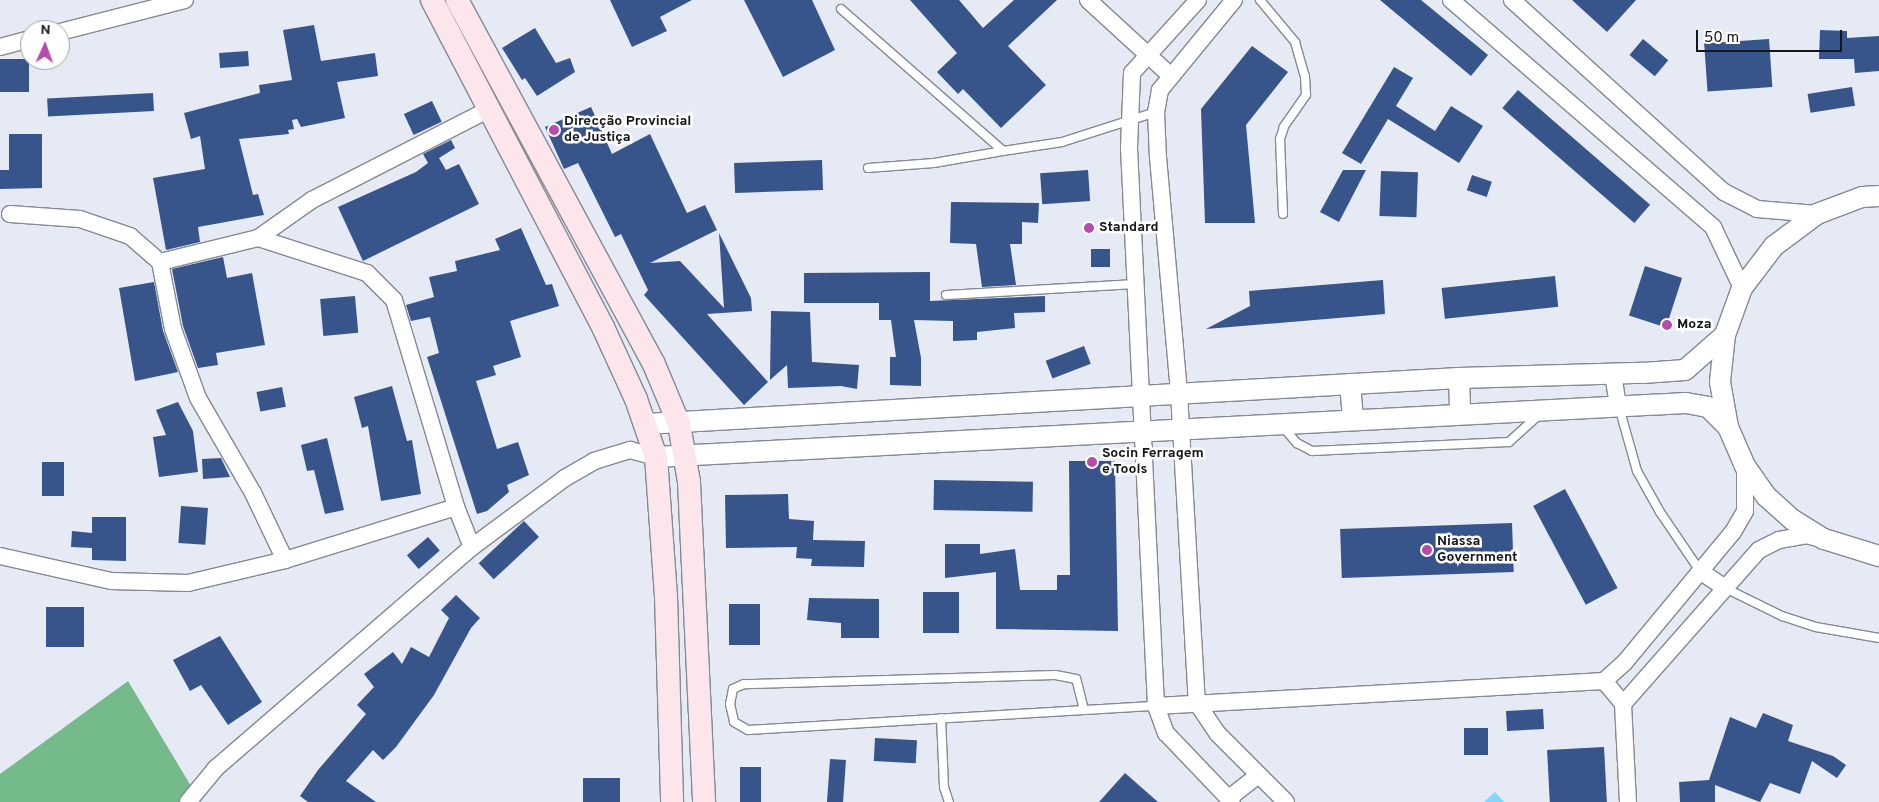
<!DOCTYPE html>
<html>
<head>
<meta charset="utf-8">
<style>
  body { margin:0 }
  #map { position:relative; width:1879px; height:802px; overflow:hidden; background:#e5eaf4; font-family:Overpass,sans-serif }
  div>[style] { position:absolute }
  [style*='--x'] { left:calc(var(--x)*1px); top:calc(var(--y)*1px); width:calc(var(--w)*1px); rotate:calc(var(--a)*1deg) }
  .forest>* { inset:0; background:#75ba8b }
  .water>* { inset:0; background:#82d5fc }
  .building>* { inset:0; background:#37548b; transform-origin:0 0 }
  .roads { filter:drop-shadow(1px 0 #848992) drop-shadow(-1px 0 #848992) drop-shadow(0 1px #848992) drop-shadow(0 -1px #848992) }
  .service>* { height:8px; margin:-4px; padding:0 4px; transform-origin:4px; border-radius:4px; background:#fff }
  .minor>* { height:16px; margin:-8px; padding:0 8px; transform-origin:8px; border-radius:8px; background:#fff }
  .tertiary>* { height:20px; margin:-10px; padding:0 10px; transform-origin:10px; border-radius:10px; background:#fff }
  .secondary>* { height:22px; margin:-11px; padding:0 11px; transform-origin:11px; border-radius:11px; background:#fce5eb }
  .dots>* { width:14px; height:14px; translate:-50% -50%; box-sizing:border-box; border:2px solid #fff; border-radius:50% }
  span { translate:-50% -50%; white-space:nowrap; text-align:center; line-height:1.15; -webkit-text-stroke:5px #fff; paint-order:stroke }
  .poi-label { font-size:14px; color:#14161a; font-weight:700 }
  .left { translate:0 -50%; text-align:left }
  .north { position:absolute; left:20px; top:20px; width:50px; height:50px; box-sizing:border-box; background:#fff; border:1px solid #a1a2a3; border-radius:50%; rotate:2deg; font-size:14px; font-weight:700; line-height:20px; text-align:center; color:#14161a }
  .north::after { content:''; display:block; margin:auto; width:18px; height:22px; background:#b74bab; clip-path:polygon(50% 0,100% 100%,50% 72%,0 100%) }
  .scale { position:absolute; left:1696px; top:30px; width:146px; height:22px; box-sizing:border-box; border:2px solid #14161a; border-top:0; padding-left:6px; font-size:15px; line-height:18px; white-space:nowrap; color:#14161a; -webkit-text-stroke:4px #fff; paint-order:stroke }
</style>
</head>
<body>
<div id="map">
  <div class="forest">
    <i style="clip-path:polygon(128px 681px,194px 791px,187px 802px,0 802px,0 774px)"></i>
  </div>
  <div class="water">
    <i style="clip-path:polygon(1495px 792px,1504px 802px,1484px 802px)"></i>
  </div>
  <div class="building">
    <i style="clip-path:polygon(610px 0,692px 0,660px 17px,667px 31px,632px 47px)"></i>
    <i style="clip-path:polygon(744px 0,812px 0,835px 50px,783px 77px)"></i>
    <i style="clip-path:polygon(910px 0,959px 0,983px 28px,1014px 0,1057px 0,1008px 46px,1046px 85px,1001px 128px,963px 89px,958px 94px,937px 72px,957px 53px)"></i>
    <i style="clip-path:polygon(1380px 0,1421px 0,1488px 55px,1471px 76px)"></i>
    <i style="clip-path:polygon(1572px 0,1636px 0,1607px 32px)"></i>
    <i style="clip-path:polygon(314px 25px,321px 61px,375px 53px,378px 76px,337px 82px,345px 118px,301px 127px,297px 119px,292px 120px,294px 129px,288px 130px,289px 134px,239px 139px,253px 195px,258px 194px,264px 215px,198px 227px,200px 242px,166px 250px,153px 178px,205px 169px,200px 136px,191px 139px,184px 113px,260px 93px,259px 85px,292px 80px,283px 30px)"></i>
    <i style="clip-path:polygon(535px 28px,556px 63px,570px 58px,575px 72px,537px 96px,525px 78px,522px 80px,502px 48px)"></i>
    <i style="clip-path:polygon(1820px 30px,1847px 31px,1847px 38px,1879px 36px,1879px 71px,1855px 73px,1854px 59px,1819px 59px)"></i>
    <i style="left:1643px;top:39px;width:33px;height:21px;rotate:40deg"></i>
    <i style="left:1769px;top:39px;width:48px;height:65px;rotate:86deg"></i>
    <i style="clip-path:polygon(1252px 46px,1288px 72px,1246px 125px,1255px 223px,1205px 223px,1201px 109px)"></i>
    <i style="left:248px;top:51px;width:15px;height:29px;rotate:86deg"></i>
    <i style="left:0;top:59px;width:29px;height:33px"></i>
    <i style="clip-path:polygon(1394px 67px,1413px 78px,1396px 106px,1435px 131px,1451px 106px,1483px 126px,1459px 163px,1388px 119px,1361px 164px,1342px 153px)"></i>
    <i style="left:1852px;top:87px;width:19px;height:45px;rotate:81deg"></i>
    <i style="left:1518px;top:90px;width:175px;height:24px;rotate:41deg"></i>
    <i style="left:153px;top:93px;width:18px;height:106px;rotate:87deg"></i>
    <i style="left:432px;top:101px;width:23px;height:31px;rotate:65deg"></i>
    <i style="clip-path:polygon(591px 107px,612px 154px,650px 134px,687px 213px,705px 205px,717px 230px,650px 263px,680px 261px,724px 308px,719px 233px,751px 298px,752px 311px,707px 314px,768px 382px,744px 405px,644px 295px,648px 290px,621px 234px,615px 237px,578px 163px,564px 169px,545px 127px)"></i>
    <i style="clip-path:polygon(9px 134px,42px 134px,42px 188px,0 189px,0 170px,9px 170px)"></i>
    <i style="clip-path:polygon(451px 140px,455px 148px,439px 158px,446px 170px,459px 164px,479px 204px,363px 261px,338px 207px,416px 172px,428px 163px,423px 154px)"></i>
    <i style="left:822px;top:160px;width:30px;height:88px;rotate:88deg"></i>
    <i style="left:1088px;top:170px;width:31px;height:48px;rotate:86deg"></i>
    <i style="clip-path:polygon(1343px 170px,1366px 170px,1339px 222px,1320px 212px)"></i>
    <i style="left:1381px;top:171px;width:37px;height:45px;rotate:2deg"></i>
    <i style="left:1472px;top:175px;width:21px;height:16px;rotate:19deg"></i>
    <i style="clip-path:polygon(951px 202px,1039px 203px,1038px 223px,1022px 222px,1022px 244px,1010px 244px,1016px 285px,982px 287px,976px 244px,950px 243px)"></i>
    <i style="clip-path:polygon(521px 228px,546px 285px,552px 284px,559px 306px,510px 321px,521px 357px,493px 366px,496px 375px,476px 381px,497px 449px,518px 442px,529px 475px,507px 485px,509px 492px,487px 511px,477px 514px,427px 357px,439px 353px,430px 317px,411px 321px,406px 305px,434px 297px,429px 277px,457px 271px,455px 261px,500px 250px,495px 239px)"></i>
    <i style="left:1091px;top:249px;width:19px;height:18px"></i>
    <i style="clip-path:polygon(223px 257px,227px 278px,252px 273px,265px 345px,216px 353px,218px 365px,198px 368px,183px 326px,172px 269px)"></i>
    <i style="left:1645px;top:266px;width:39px;height:52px;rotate:18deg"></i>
    <i style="clip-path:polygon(930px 272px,930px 301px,1045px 296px,1045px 312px,1014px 313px,1015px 328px,977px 332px,977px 340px,953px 341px,953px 321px,914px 320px,921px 358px,921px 386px,890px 385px,890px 357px,896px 357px,891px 320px,879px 320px,879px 303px,804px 303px,804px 273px)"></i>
    <i style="left:1555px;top:276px;width:31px;height:114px;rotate:84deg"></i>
    <i style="clip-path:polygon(1383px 280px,1385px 314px,1206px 329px,1250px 306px,1249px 291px)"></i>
    <i style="clip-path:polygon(154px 282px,163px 331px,178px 372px,135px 381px,119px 288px)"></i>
    <i style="left:355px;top:296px;width:37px;height:35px;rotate:85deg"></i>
    <i style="clip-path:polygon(771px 311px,810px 312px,812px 362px,859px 365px,857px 389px,841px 386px,788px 388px,787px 365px,770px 380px)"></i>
    <i style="left:1084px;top:346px;width:19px;height:41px;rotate:69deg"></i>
    <i style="clip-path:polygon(392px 386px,407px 441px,412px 440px,421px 494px,381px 501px,368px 426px,362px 428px,354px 397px)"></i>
    <i style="left:282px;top:387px;width:20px;height:26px;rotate:79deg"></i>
    <i style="clip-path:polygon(178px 402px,193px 431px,198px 472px,159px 477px,153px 437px,166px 435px,156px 410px)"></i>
    <i style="clip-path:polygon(327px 438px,344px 510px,325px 514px,314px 470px,307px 471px,301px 445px)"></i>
    <i style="clip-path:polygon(221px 458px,230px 477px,203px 479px,202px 459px)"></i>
    <i style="clip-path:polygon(1069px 461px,1115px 461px,1118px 631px,996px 629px,996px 572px,945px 578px,945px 544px,980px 544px,980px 554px,1015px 549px,1020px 590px,1057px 590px,1057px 575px,1070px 575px)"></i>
    <i style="left:42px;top:462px;width:22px;height:34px"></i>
    <i style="left:934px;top:480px;width:99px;height:30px;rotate:1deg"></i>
    <i style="left:1565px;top:489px;width:112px;height:36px;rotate:62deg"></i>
    <i style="clip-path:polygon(788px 494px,789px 519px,814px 521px,813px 540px,865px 541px,864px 567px,811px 566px,812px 559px,796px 558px,797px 547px,726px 548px,725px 495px)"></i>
    <i style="left:181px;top:506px;width:27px;height:37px;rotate:4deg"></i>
    <i style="clip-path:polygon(92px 517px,126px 517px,126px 561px,92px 560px,92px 548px,71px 547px,72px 531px,92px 533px)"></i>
    <i style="left:524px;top:521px;width:22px;height:62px;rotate:47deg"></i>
    <i style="left:1512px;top:523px;width:49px;height:172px;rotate:88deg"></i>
    <i style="left:428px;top:537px;width:18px;height:28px;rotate:49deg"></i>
    <i style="left:923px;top:592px;width:36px;height:41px"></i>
    <i style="clip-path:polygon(456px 595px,480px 618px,471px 628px,434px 695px,396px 747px,383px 760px,373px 750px,346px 781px,376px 802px,308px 802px,300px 796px,318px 770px,366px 714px,357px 705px,374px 687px,364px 674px,393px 652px,402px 664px,411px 647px,429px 657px,449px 618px,441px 610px)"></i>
    <i style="clip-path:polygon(809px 598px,879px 599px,879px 638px,841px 638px,841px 623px,807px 620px)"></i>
    <i style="left:729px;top:604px;width:31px;height:41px"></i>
    <i style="left:46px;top:607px;width:38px;height:40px"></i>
    <i style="clip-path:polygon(220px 636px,262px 702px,228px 725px,201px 685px,190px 691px,173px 660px)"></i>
    <i style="left:1543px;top:709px;width:20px;height:37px;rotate:87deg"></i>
    <i style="clip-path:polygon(1763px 713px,1793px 725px,1788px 741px,1833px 756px,1846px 765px,1837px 778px,1812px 761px,1800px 794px,1770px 783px,1760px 802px,1715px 785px,1715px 802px,1680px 802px,1679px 782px,1709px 780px,1730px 717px,1756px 728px)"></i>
    <i style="left:1464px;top:728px;width:24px;height:27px"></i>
    <i style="left:875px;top:738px;width:42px;height:23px;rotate:3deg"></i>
    <i style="left:1604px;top:747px;width:55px;height:57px;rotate:87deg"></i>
    <i style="left:830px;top:759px;width:16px;height:43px;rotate:4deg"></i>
    <i style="left:740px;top:767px;width:21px;height:35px"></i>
    <i style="clip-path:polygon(1125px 773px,1158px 802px,1099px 802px)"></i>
    <i style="left:583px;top:778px;width:37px;height:24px"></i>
  </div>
  <div class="roads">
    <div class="service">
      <i style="--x:1260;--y:0;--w:55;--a:50.2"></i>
      <i style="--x:1295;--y:42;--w:35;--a:74"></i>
      <i style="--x:1305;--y:76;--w:19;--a:87"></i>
      <i style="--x:1306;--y:95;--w:39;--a:125"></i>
      <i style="--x:1284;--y:127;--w:13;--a:108"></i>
      <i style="--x:1280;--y:139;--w:75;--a:87.7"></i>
      <i style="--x:841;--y:9;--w:215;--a:41.2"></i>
      <i style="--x:1003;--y:151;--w:60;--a:-8.7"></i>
      <i style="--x:1062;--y:142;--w:99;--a:-17.7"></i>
      <i style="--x:868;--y:168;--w:66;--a:-4.3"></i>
      <i style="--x:934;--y:163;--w:70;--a:-9.9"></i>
      <i style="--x:946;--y:295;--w:190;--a:-3.3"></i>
      <i style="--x:1619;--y:407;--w:66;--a:74.3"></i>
      <i style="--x:1637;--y:471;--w:47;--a:60.7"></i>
      <i style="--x:1660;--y:512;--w:71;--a:55.9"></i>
      <i style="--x:1282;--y:426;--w:23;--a:49"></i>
      <i style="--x:1297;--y:443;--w:17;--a:28"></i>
      <i style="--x:1312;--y:451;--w:197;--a:-2.6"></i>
      <i style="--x:1509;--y:442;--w:42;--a:-42.1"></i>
      <i style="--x:1725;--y:588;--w:64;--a:26.2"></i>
      <i style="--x:1782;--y:616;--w:36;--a:18"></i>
      <i style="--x:1816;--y:627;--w:64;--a:9.9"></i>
      <i style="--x:1084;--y:710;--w:32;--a:-104"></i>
      <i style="--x:1076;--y:679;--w:21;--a:-169"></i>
      <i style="--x:1055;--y:675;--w:311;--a:178.3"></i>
      <i style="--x:744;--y:684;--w:12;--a:156"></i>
      <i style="--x:733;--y:689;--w:15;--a:101"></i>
      <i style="--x:730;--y:704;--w:18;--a:77"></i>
      <i style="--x:734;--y:722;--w:16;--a:30"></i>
      <i style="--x:748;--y:730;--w:409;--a:-3.4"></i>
      <i style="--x:941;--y:718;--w:69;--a:87.5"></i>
      <i style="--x:944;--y:787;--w:16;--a:72"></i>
    </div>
    <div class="minor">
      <i style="--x:1088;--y:0;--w:113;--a:42.5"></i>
      <i style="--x:1198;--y:0;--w:98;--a:132.1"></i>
      <i style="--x:1132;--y:73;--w:75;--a:92.3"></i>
      <i style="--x:1129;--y:148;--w:559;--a:87.23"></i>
      <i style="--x:1156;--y:706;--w:29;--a:70"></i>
      <i style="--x:1166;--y:733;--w:95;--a:46.3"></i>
      <i style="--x:1234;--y:0;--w:117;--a:129.4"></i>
      <i style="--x:1160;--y:90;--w:22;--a:100"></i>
      <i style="--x:1156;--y:112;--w:45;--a:87.5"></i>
      <i style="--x:1158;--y:157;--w:237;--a:84.9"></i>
      <i style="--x:1179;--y:393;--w:311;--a:86.7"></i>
      <i style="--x:1197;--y:703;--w:37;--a:56"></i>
      <i style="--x:1218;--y:734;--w:96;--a:45"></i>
      <i style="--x:1451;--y:0;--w:347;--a:40.9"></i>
      <i style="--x:1713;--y:227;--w:68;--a:64.6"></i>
      <i style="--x:1512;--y:0;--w:286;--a:42.2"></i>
      <i style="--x:1724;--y:192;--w:37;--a:27"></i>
      <i style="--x:1757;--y:209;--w:60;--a:4.8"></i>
      <i style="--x:60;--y:32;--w:129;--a:-14.4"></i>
      <i style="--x:0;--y:47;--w:31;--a:-15"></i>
      <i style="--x:10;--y:214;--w:70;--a:4.1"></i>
      <i style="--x:80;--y:219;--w:53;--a:18.8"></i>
      <i style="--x:130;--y:236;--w:40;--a:41"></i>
      <i style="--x:160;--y:262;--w:68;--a:79"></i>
      <i style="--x:173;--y:329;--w:73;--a:70.1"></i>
      <i style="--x:198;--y:398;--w:110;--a:59.9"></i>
      <i style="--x:253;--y:493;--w:74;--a:64.5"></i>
      <i style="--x:258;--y:238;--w:114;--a:17.8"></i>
      <i style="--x:367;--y:273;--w:38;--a:45"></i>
      <i style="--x:394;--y:300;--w:216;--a:73.3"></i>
      <i style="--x:456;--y:507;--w:43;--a:68.2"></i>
      <i style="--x:160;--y:262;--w:101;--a:-13.8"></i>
      <i style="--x:258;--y:238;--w:66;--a:-35.1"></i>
      <i style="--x:312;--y:200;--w:200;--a:-27.1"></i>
      <i style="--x:1613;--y:374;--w:32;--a:81"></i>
      <i style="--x:0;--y:556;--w:114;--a:12.7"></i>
      <i style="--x:111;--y:581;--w:77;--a:1.5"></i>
      <i style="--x:188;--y:583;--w:100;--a:-13.3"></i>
      <i style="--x:285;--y:560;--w:179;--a:-17.2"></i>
      <i style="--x:1700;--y:571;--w:30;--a:34"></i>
      <i style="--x:1604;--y:681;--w:30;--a:50"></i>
      <i style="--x:1623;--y:704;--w:98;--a:87.1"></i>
      <i style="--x:1623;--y:704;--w:205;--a:-48.6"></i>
      <i style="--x:1759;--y:550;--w:22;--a:-27"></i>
      <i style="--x:1779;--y:540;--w:27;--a:-10"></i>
      <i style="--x:1806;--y:535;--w:16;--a:14"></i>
      <i style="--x:1156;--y:706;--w:449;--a:-3.2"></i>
      <i style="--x:1604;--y:681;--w:28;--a:-42"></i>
      <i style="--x:1625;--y:662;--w:169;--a:-50.3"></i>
      <i style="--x:1733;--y:532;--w:24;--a:-60"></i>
      <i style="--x:1745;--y:511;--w:45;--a:-90"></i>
      <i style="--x:1229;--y:798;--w:37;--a:-38"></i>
      <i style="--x:188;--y:802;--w:44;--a:-50.5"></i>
      <i style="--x:216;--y:768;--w:338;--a:-40.8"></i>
      <i style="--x:472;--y:547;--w:116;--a:-36.6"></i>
      <i style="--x:565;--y:478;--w:34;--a:-30"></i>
      <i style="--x:594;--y:461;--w:38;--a:-17"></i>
      <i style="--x:630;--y:450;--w:27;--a:15"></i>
    </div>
    <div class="tertiary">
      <i style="--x:1879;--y:196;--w:17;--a:177"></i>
      <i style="--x:1862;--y:197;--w:48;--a:159.3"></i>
      <i style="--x:1817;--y:214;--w:54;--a:143.3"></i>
      <i style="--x:1774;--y:246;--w:53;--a:127.3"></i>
      <i style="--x:1742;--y:288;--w:50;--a:109.9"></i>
      <i style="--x:1725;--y:335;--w:47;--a:96.1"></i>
      <i style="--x:1720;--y:382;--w:46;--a:79.9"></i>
      <i style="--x:1728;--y:427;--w:43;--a:66.4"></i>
      <i style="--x:1745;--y:466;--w:37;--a:55"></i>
      <i style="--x:1766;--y:496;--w:36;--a:42"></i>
      <i style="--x:1793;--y:520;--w:36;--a:32"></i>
      <i style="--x:1824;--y:539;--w:58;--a:17.2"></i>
      <i style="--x:1459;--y:378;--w:36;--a:88"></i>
      <i style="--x:1350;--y:384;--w:35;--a:85"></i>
      <i style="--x:645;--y:424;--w:815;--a:-3.23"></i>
      <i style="--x:1459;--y:378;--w:184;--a:-1.6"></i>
      <i style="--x:1643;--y:373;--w:42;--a:-4.1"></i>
      <i style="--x:1685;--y:370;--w:53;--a:-41.2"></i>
      <i style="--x:656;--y:457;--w:1031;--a:-3"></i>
      <i style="--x:1686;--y:403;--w:22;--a:10"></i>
      <i style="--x:1708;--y:407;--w:28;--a:45"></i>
    </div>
    <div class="secondary">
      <i style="--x:432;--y:0;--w:369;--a:62.4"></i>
      <i style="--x:603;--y:327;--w:79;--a:65.4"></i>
      <i style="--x:636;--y:399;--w:61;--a:71"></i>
      <i style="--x:656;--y:457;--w:139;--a:85.9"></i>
      <i style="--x:666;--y:596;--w:206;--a:88.3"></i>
      <i style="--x:457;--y:0;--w:412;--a:61.6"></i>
      <i style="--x:653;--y:362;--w:67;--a:67.2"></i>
      <i style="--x:679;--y:424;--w:59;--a:80.2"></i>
      <i style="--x:689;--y:482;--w:320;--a:87.3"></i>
    </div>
  </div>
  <div class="dots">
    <i style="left:554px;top:130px;background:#b74bab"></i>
    <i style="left:1089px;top:228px;background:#b74bab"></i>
    <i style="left:1667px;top:325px;background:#b74bab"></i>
    <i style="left:1092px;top:462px;background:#b74bab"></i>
    <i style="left:1427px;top:550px;background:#b74bab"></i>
  </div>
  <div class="poi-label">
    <span class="left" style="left:564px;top:130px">Direcção Provincial<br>de Justiça</span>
    <span class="left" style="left:1099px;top:228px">Standard</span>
    <span class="left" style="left:1677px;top:325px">Moza</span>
    <span class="left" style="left:1102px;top:462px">Socin Ferragem<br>e Tools</span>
    <span class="left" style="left:1437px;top:550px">Niassa<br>Government</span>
  </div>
  <div class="north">N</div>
  <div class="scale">50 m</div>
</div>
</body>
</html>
